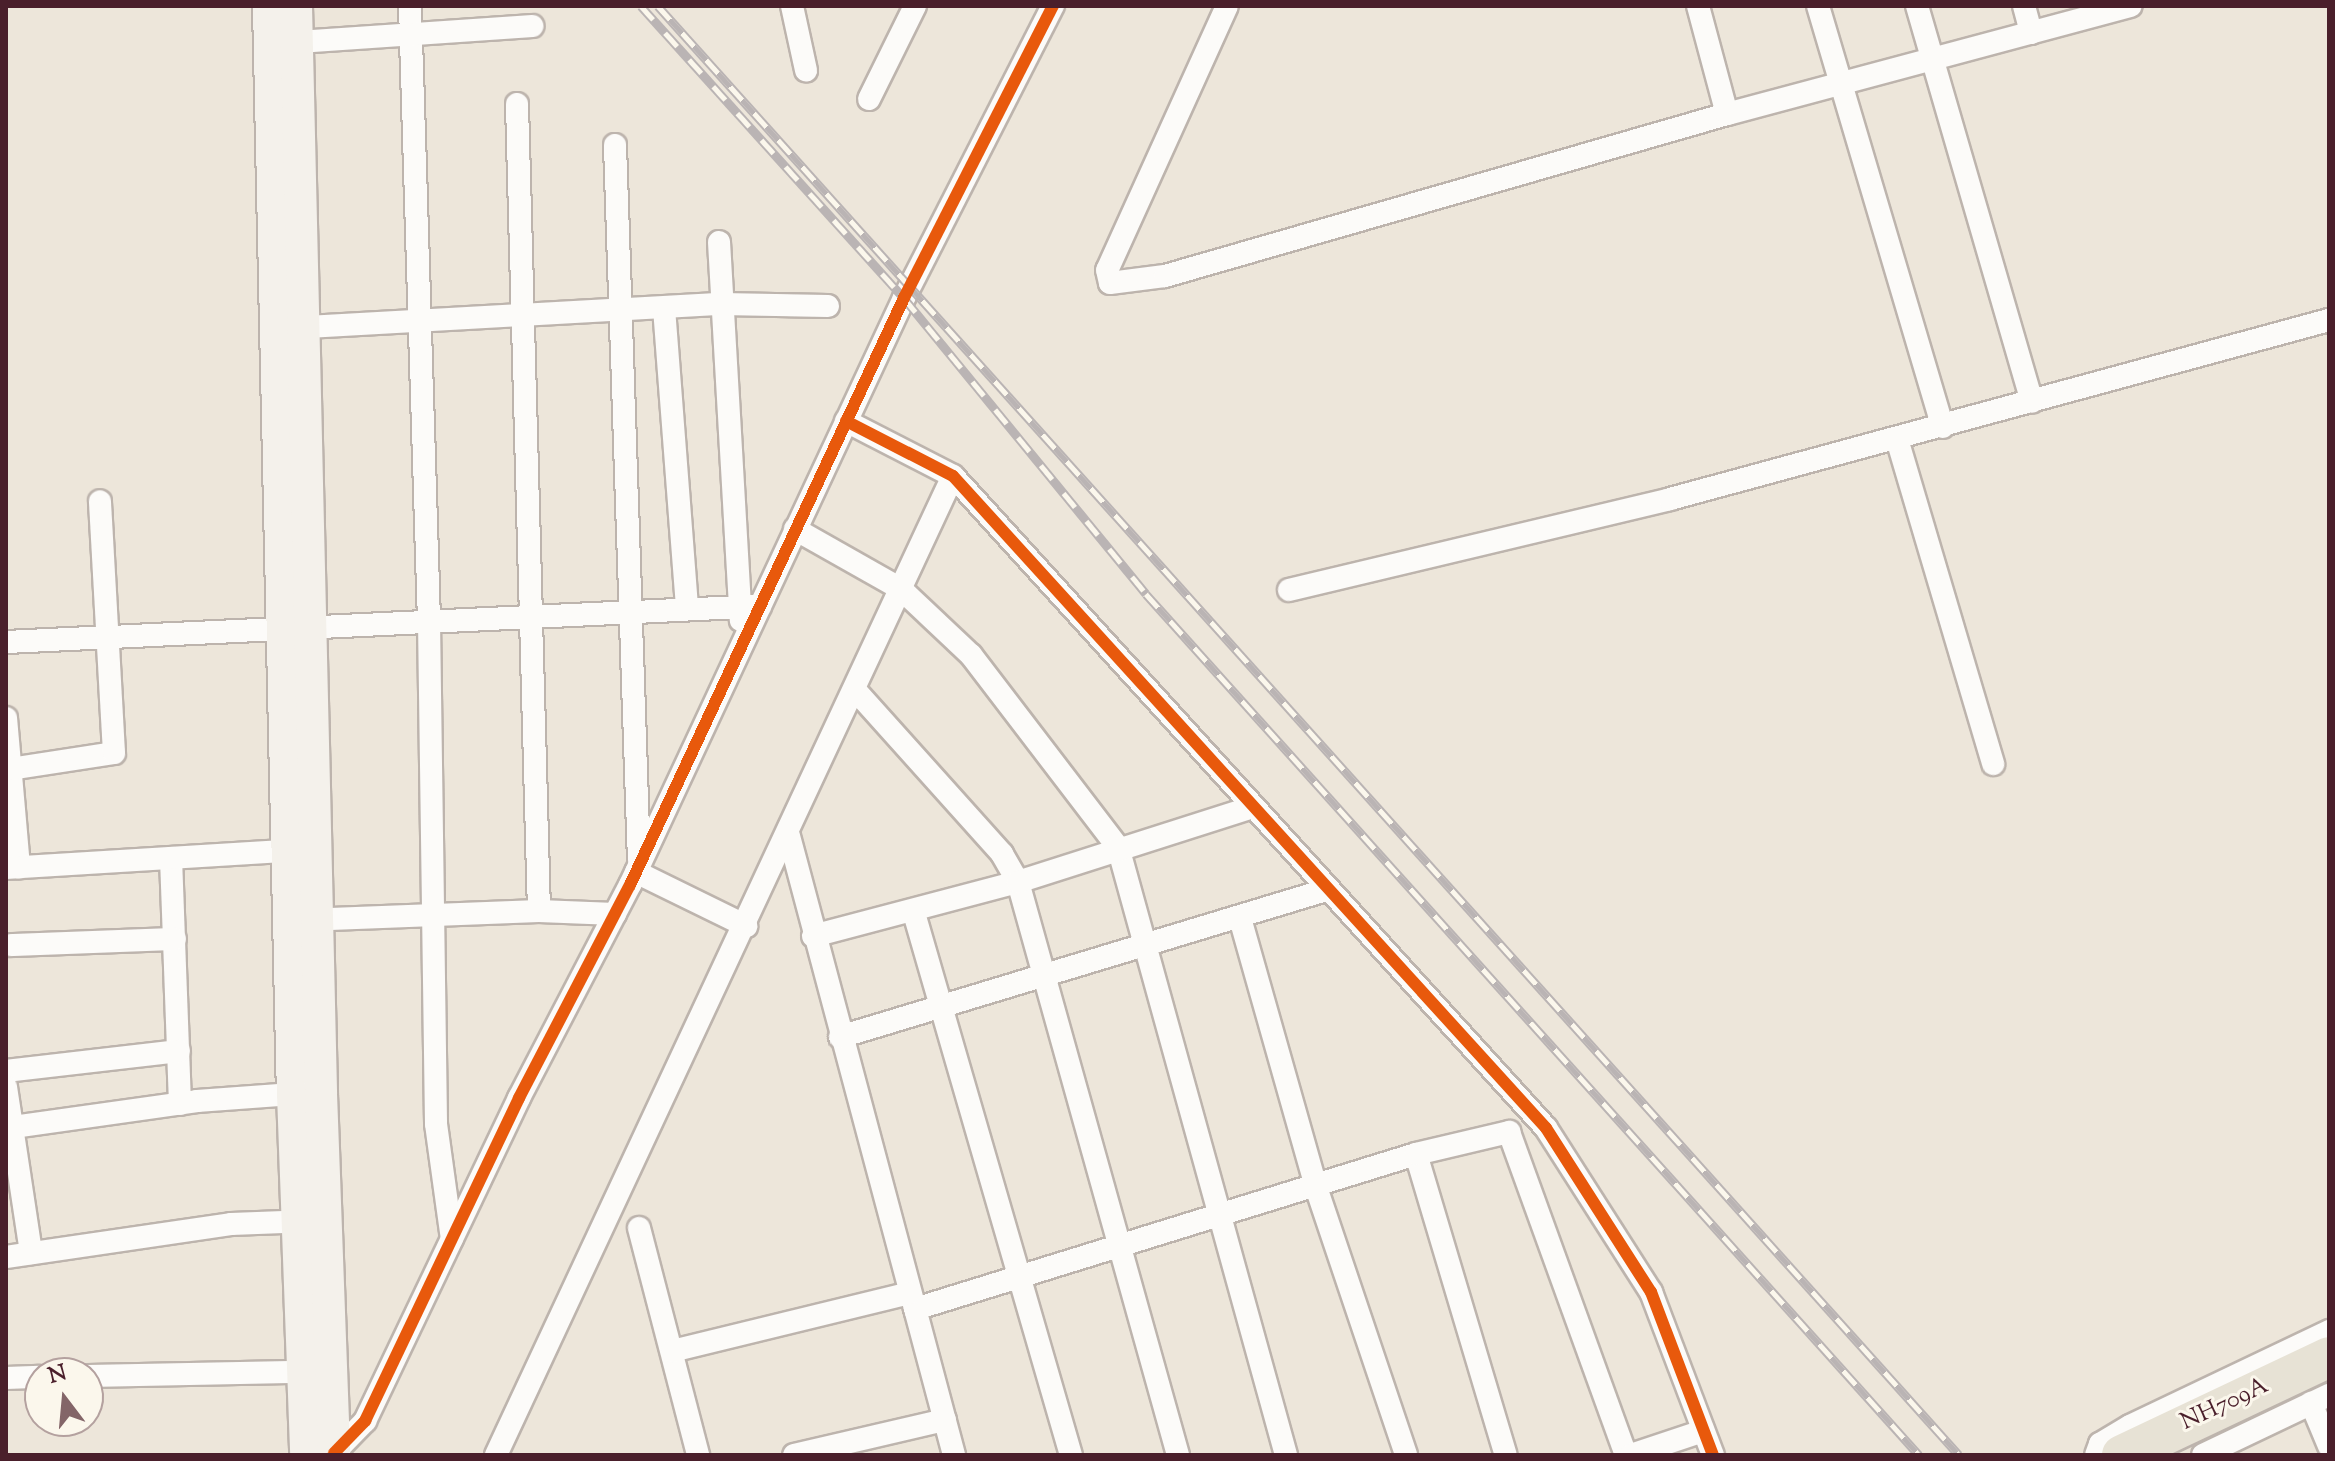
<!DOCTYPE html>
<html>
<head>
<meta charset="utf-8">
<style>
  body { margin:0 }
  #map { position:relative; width:2335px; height:1461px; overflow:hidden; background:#ede6da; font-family:"Sorts Mill Goudy",serif }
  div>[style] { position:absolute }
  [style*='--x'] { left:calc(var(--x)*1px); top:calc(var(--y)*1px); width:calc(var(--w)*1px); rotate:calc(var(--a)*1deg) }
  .roads { filter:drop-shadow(2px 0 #bdb4ad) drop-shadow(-2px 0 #bdb4ad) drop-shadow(0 2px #bdb4ad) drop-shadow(0 -2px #bdb4ad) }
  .street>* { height:22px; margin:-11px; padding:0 11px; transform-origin:11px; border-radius:11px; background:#fcfbf9 }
  .secondary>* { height:32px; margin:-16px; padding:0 16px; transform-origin:16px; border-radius:16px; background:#f4f1eb }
  .highway>* { height:40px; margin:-20px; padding:0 20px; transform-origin:20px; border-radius:20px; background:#e7e2d5 }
  .rail>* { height:9px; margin-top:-4.5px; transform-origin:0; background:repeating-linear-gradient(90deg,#fbf7ec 0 18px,#bab4b4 0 36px); box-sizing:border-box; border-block:2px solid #bab4b4 }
  .cycleway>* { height:12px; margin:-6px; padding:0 6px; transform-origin:6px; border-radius:6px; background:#e8590c }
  span { translate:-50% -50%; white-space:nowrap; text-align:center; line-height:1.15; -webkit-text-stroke:6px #fbf7ec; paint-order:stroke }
  .street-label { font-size:24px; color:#4a1f2b }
  .frame { position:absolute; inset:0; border:8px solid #4a1f2b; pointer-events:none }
  .north { position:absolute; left:24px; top:1357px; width:80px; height:80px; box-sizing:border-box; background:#fbf7ec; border:2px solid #b4a19f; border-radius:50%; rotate:344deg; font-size:22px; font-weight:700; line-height:32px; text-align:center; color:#4a1f2b }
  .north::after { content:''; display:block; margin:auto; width:28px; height:36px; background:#836568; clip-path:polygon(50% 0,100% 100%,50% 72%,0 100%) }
</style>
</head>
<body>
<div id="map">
  <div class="roads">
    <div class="street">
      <i style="--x:410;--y:6;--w:615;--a:88.23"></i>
      <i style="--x:429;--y:621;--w:503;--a:89.2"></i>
      <i style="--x:436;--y:1124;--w:116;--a:82.1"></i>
      <i style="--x:792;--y:6;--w:66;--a:77.7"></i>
      <i style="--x:1227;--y:6;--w:290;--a:114.4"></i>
      <i style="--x:1107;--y:270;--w:13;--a:77"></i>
      <i style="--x:1110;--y:283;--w:55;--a:-7.3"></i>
      <i style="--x:1165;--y:276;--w:585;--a:-16.08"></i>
      <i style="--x:1727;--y:114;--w:418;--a:-15"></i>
      <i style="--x:1698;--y:6;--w:112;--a:75"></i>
      <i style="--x:1818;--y:6;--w:439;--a:73.5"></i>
      <i style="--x:1917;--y:6;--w:412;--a:73.8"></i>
      <i style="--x:2024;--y:6;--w:28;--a:75"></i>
      <i style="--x:298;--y:42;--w:235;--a:-3.9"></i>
      <i style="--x:869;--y:99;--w:104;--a:-63.7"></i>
      <i style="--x:517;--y:104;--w:807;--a:88.44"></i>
      <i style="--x:615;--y:145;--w:715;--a:88.08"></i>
      <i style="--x:719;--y:242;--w:379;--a:86.7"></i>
      <i style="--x:664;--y:308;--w:300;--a:85.6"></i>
      <i style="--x:289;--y:328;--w:433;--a:-3.2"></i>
      <i style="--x:721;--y:304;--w:107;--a:1.1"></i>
      <i style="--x:846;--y:421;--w:120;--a:27.2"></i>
      <i style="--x:953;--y:476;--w:881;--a:47.71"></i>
      <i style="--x:1546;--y:1128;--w:195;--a:57.4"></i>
      <i style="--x:1651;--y:1292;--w:174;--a:69.2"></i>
      <i style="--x:1897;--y:439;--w:339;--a:73.5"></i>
      <i style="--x:795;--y:529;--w:122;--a:29.5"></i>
      <i style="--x:901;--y:589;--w:96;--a:43.3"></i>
      <i style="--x:971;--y:655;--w:242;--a:52.6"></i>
      <i style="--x:1118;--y:847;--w:631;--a:74.55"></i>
      <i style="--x:1289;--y:590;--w:392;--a:-13.4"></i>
      <i style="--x:1670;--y:499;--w:683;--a:-15.2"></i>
      <i style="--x:6;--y:642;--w:755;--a:-2.73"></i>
      <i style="--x:856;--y:691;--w:219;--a:48.1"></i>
      <i style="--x:1002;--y:854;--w:32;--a:60"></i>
      <i style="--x:1018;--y:882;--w:595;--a:74.4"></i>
      <i style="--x:6;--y:718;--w:150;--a:85"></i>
      <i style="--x:10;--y:769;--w:105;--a:-8.7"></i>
      <i style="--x:114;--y:753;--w:252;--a:-93.2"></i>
      <i style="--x:789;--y:836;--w:641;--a:75.07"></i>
      <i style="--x:171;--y:858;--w:246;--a:87.9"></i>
      <i style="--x:6;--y:868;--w:295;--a:-3.5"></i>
      <i style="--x:636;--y:872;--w:123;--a:26.1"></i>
      <i style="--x:914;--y:913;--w:564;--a:73.85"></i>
      <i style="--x:1240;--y:918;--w:280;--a:74.2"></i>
      <i style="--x:1316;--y:1187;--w:283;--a:71.4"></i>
      <i style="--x:304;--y:920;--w:235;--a:-2.2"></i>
      <i style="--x:539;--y:911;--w:76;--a:2.3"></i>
      <i style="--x:813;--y:936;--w:212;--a:-14.8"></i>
      <i style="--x:1018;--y:882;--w:247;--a:-17.7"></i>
      <i style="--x:11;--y:945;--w:164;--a:-2.1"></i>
      <i style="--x:840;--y:1037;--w:508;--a:-16.83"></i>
      <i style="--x:6;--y:1071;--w:174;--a:-6.6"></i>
      <i style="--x:6;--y:1087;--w:168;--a:81.4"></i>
      <i style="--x:6;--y:1128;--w:193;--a:-8"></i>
      <i style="--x:197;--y:1101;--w:96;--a:-4.2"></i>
      <i style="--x:1416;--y:1154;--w:314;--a:73.4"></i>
      <i style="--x:639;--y:1228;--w:235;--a:75.4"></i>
      <i style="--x:6;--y:1257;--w:227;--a:-8.3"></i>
      <i style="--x:231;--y:1224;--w:79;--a:-2.2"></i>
      <i style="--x:915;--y:1309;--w:524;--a:-17.19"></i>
      <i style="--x:1416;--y:1154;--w:96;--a:-13.3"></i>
      <i style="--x:1509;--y:1132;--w:344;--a:70.1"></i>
      <i style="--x:672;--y:1351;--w:245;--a:-13.7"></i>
      <i style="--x:88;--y:1376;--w:215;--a:-1.1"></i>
      <i style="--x:6;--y:1378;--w:34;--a:-2"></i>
      <i style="--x:2311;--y:1403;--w:47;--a:67.3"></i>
      <i style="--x:334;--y:1453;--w:45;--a:-45.9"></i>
      <i style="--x:365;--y:1421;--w:358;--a:-64.5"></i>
      <i style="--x:519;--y:1098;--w:240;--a:-62.5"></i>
      <i style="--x:630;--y:885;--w:648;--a:-64.98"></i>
      <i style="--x:904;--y:298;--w:328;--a:-63"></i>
      <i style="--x:496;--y:1455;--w:1080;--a:-64.98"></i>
      <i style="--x:794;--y:1455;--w:155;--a:-13.1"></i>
      <i style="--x:1631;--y:1455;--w:76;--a:-18.4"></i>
      <i style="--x:2096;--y:1455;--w:12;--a:-70"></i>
      <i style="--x:2100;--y:1444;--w:35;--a:-31"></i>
      <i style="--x:2130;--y:1426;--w:221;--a:-25.5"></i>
      <i style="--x:2203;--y:1455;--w:140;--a:-25.5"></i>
    </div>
    <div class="secondary">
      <i style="--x:269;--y:6;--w:1088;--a:88.74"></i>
      <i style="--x:293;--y:1094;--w:361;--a:87.9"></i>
      <i style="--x:296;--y:6;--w:1088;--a:88.68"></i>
      <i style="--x:321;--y:1094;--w:361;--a:87.9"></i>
    </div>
    <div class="highway">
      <i style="--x:2122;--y:1455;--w:229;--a:-25.3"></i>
    </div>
  </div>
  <div class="rail">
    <i style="--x:641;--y:6;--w:393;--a:48"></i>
    <i style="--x:904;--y:298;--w:382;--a:50.7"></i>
    <i style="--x:1146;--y:594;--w:1157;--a:48.08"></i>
    <i style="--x:658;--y:6;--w:1947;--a:48.08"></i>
  </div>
  <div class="cycleway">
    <i style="--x:846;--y:421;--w:120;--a:27.2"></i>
    <i style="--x:953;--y:476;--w:881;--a:47.71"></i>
    <i style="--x:1546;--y:1128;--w:195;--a:57.4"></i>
    <i style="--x:1651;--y:1292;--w:174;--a:69.2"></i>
    <i style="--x:334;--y:1453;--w:45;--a:-45.9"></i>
    <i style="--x:365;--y:1421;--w:358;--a:-64.5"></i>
    <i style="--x:519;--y:1098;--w:240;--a:-62.5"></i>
    <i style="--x:630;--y:885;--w:648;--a:-64.98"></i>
    <i style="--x:904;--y:298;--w:328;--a:-63"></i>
  </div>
  <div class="street-label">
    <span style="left:2225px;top:1405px;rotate:-25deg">NH709A</span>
  </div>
  <div class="frame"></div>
  <div class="north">N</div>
</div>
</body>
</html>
